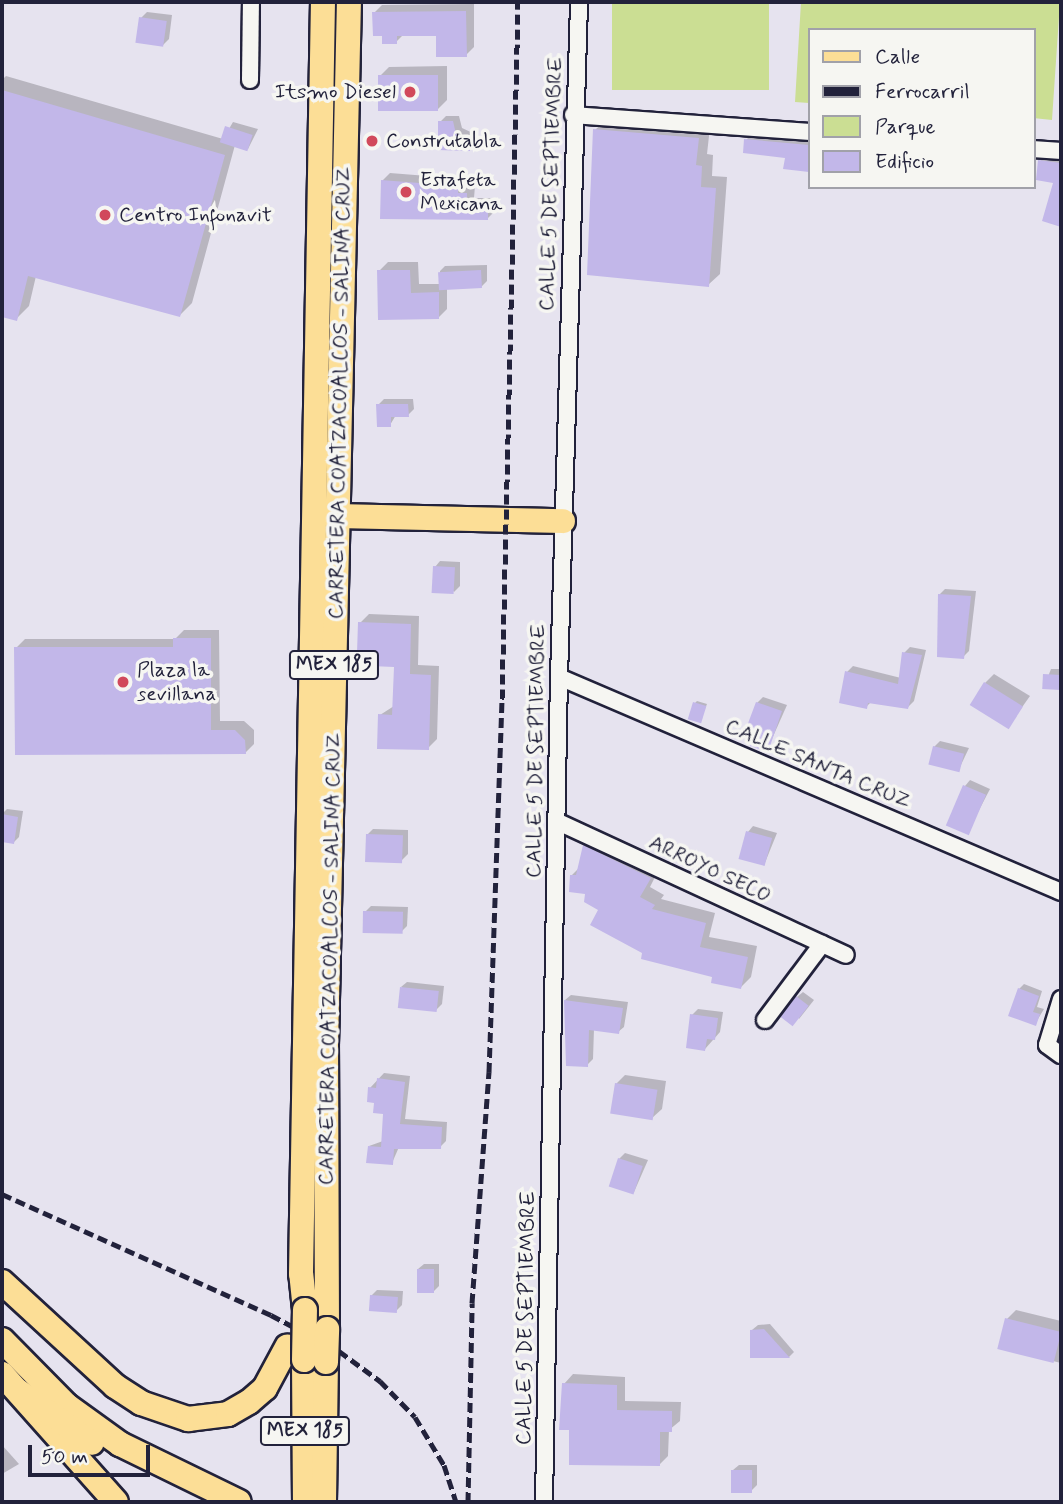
<!DOCTYPE html>
<html>
<head>
<meta charset="utf-8">
<style>
  body { margin:0 }
  #map { position:relative; width:1063px; height:1504px; overflow:hidden; background:#e6e3ef; font-family:Mynerve,sans-serif }
  div>[style] { position:absolute }
  [style*='--x'] { left:calc(var(--x)*1px); top:calc(var(--y)*1px); width:calc(var(--w)*1px); rotate:calc(var(--a)*1deg) }
  .green>* { inset:0; background:#cbde93; transform-origin:0 0 }
  .shadow>* { inset:0; background:#0003 }
  .building>* { inset:0; background:#c2b7e9; transform-origin:0 0 }
  .roads { filter:drop-shadow(2px 0 #22223b) drop-shadow(-2px 0 #22223b) drop-shadow(0 2px #22223b) drop-shadow(0 -2px #22223b) }
  .street>* { height:16px; margin:-8px; padding:0 8px; transform-origin:8px; border-radius:8px; background:#f6f6f2 }
  .primary>* { height:24px; margin:-12px; padding:0 12px; transform-origin:12px; border-radius:12px; background:#fcde96 }
  .rail>* { height:5px; margin-top:-2.5px; transform-origin:0; background:repeating-linear-gradient(90deg,#22223b 0 10px,transparent 0 15px) }
  .bridges { filter:drop-shadow(2px 0 #22223b) drop-shadow(-2px 0 #22223b) drop-shadow(0 2px #22223b) drop-shadow(0 -2px #22223b) }
  .primary-bridge>* { height:24px; margin:-12px; padding:0 12px; transform-origin:12px; border-radius:12px; background:#fcde96 }
  .dots>* { width:19px; height:19px; translate:-50% -50%; box-sizing:border-box; border:4px solid #f6f6f2; border-radius:50% }
  span { translate:-50% -50%; white-space:nowrap; text-align:center; line-height:1.15; -webkit-text-stroke:7px #f6f6f2; paint-order:stroke }
  .shield-label span { padding:2px 5px; background:#f6f6f2; border:2px solid; border-radius:5px; -webkit-text-stroke-width:0 }
  .shield-label { font-size:19px; color:#22223b; font-weight:700 }
  .poi-label { font-size:21px; color:#22223b }
  .right { translate:-100% -50%; text-align:right }
  .left { translate:0 -50%; text-align:left }
  .street-label { font-size:21px; color:#22223b }
  .frame { position:absolute; inset:0; border:4px solid #22223b; pointer-events:none }
  .legend { position:absolute; left:808px; top:28px; width:228px; height:161px; box-sizing:border-box; background:#f6f6f2; border:2px solid #a1a1a9; margin:0; padding:9px 12px; list-style:none; font-size:21px; color:#22223b }
  .legend li { display:flex; align-items:center; gap:14px; height:35px }
  .legend b { width:35px; border:2px solid #a1a1a9 }
  .scale { position:absolute; left:28px; top:1445px; width:122px; height:32px; box-sizing:border-box; border:4px solid #22223b; border-top:0; padding-left:9px; font-size:21px; line-height:24px; white-space:nowrap; color:#22223b; -webkit-text-stroke:5px #f6f6f2; paint-order:stroke }
</style>
</head>
<body>
<div id="map">
  <div class="green">
    <i style="left:612px;top:2px;width:157px;height:88px"></i>
    <i style="clip-path:polygon(801px 2px,1060px 2px,1052px 120px,1033px 118px,1033px 30px,809px 30px,809px 103px,795px 102px)"></i>
  </div>
  <div class="shadow">
    <i style="clip-path:polygon(474px 4px,474px 47px,466px 55px,437px 34px,404px 34px,396px 42px,384px 34px,374px 13px,382px 5px)"></i>
    <i style="clip-path:polygon(147px 12px,172px 15px,169px 39px,163px 45px,141px 18px)"></i>
    <i style="clip-path:polygon(447px 66px,447px 100px,438px 109px,380px 76px,389px 67px)"></i>
    <i style="clip-path:polygon(6px 76px,223px 139px,233px 122px,258px 129px,248px 149px,235px 145px,192px 303px,180px 315px,36px 276px,29px 306px,16px 319px,2px 315px,2px 80px)"></i>
    <i style="clip-path:polygon(446px 116px,459px 116px,462px 128px,475px 134px,469px 150px,440px 122px)"></i>
    <i style="clip-path:polygon(607px 119px,710px 127px,707px 154px,713px 155px,712px 176px,727px 177px,720px 274px,708px 285px,595px 130px)"></i>
    <i style="clip-path:polygon(752px 134px,809px 139px,809px 171px,785px 168px,787px 157px,746px 140px)"></i>
    <i style="clip-path:polygon(1046px 155px,1061px 156px,1061px 225px,1056px 181px,1040px 161px)"></i>
    <i style="clip-path:polygon(390px 173px,465px 179px,465px 185px,475px 186px,474px 198px,496px 198px,496px 210px,488px 218px,382px 181px)"></i>
    <i style="clip-path:polygon(388px 262px,418px 262px,419px 284px,440px 284px,440px 271px,445px 266px,487px 265px,487px 281px,481px 287px,447px 288px,447px 309px,438px 318px,379px 271px)"></i>
    <i style="clip-path:polygon(384px 399px,413px 399px,414px 409px,408px 415px,396px 415px,390px 425px,378px 405px)"></i>
    <i style="clip-path:polygon(440px 561px,460px 562px,460px 586px,454px 592px,435px 567px)"></i>
    <i style="clip-path:polygon(945px 589px,976px 591px,969px 651px,963px 657px,939px 595px)"></i>
    <i style="clip-path:polygon(369px 614px,419px 616px,418px 665px,439px 666px,437px 739px,428px 748px,380px 715px,394px 706px,396px 665px,373px 651px,360px 623px)"></i>
    <i style="clip-path:polygon(184px 630px,219px 630px,220px 721px,244px 721px,254px 730px,254px 744px,245px 753px,16px 648px,25px 639px,175px 639px)"></i>
    <i style="clip-path:polygon(910px 647px,926px 650px,914px 701px,908px 707px,871px 702px,866px 707px,847px 672px,853px 666px,901px 678px,904px 653px)"></i>
    <i style="clip-path:polygon(1051px 669px,1061px 669px,1061px 689px,1044px 687px)"></i>
    <i style="clip-path:polygon(994px 674px,1030px 696px,1008px 727px,985px 683px)"></i>
    <i style="clip-path:polygon(763px 697px,787px 705px,767px 750px,758px 727px,757px 703px)"></i>
    <i style="clip-path:polygon(697px 701px,707px 704px,700px 721px,695px 703px)"></i>
    <i style="clip-path:polygon(940px 741px,969px 748px,959px 769px,934px 747px)"></i>
    <i style="clip-path:polygon(970px 780px,990px 789px,967px 833px,965px 786px)"></i>
    <i style="clip-path:polygon(7px 809px,23px 811px,19px 837px,13px 843px,2px 841px,2px 814px)"></i>
    <i style="clip-path:polygon(753px 826px,777px 833px,764px 865px,748px 832px)"></i>
    <i style="clip-path:polygon(373px 829px,408px 830px,408px 854px,402px 860px,367px 835px)"></i>
    <i style="clip-path:polygon(595px 836px,660px 867px,650px 887px,664px 895px,661px 899px,715px 913px,709px 937px,757px 946px,751px 977px,741px 987px,644px 952px,572px 875px,580px 867px,585px 846px)"></i>
    <i style="clip-path:polygon(371px 906px,408px 907px,407px 926px,401px 932px,365px 912px)"></i>
    <i style="clip-path:polygon(407px 982px,444px 986px,442px 1004px,436px 1010px,401px 987px)"></i>
    <i style="clip-path:polygon(1024px 984px,1042px 991px,1037px 1007px,1044px 1009px,1035px 1024px,1019px 989px)"></i>
    <i style="clip-path:polygon(803px 992px,814px 1000px,799px 1019px,797px 997px)"></i>
    <i style="clip-path:polygon(571px 995px,628px 1002px,624px 1027px,618px 1032px,594px 1029px,593px 1059px,587px 1065px,565px 1000px)"></i>
    <i style="clip-path:polygon(698px 1009px,723px 1012px,720px 1032px,705px 1049px,692px 1015px)"></i>
    <i style="clip-path:polygon(384px 1073px,410px 1076px,405px 1119px,447px 1122px,446px 1141px,440px 1147px,399px 1147px,392px 1163px,369px 1146px,383px 1141px,385px 1112px,370px 1088px)"></i>
    <i style="clip-path:polygon(625px 1075px,666px 1081px,662px 1109px,652px 1118px,616px 1084px)"></i>
    <i style="clip-path:polygon(625px 1153px,648px 1160px,634px 1192px,619px 1159px)"></i>
    <i style="clip-path:polygon(424px 1264px,439px 1264px,439px 1286px,433px 1292px,418px 1269px)"></i>
    <i style="clip-path:polygon(377px 1290px,403px 1291px,402px 1305px,396px 1311px,371px 1296px)"></i>
    <i style="clip-path:polygon(1016px 1310px,1061px 1321px,1061px 1363px,1000px 1348px,1007px 1319px)"></i>
    <i style="clip-path:polygon(770px 1324px,794px 1352px,789px 1357px,752px 1356px,752px 1330px,758px 1325px)"></i>
    <i style="clip-path:polygon(573px 1374px,625px 1377px,625px 1401px,681px 1402px,680px 1421px,669px 1430px,668px 1456px,659px 1465px,571px 1428px,564px 1384px)"></i>
    <i style="clip-path:polygon(2px 1445px,19px 1464px,2px 1474px)"></i>
    <i style="clip-path:polygon(739px 1465px,757px 1465px,757px 1485px,751px 1491px,733px 1470px)"></i>
  </div>
  <div class="building">
    <i style="clip-path:polygon(466px 11px,467px 57px,436px 57px,436px 36px,397px 36px,397px 44px,382px 44px,382px 36px,373px 36px,372px 12px)"></i>
    <i style="left:139px;top:17px;width:28px;height:26px;rotate:8deg"></i>
    <i style="left:378px;top:75px;width:60px;height:36px"></i>
    <i style="clip-path:polygon(2px 90px,225px 155px,180px 317px,28px 276px,17px 321px,2px 317px)"></i>
    <i style="clip-path:polygon(438px 121px,453px 121px,456px 134px,470px 140px,470px 151px,438px 150px)"></i>
    <i style="left:225px;top:126px;width:29px;height:17px;rotate:18deg"></i>
    <i style="clip-path:polygon(593px 129px,699px 138px,696px 165px,702px 166px,701px 187px,716px 188px,709px 287px,587px 275px)"></i>
    <i style="clip-path:polygon(744px 139px,809px 145px,809px 172px,783px 169px,785px 158px,743px 153px)"></i>
    <i style="clip-path:polygon(1038px 160px,1061px 163px,1061px 227px,1042px 221px,1053px 183px,1036px 180px)"></i>
    <i style="clip-path:polygon(381px 180px,458px 186px,458px 193px,467px 193px,467px 205px,488px 205px,488px 220px,380px 219px)"></i>
    <i style="clip-path:polygon(377px 270px,410px 270px,411px 293px,439px 292px,439px 319px,378px 320px)"></i>
    <i style="left:481px;top:270px;width:18px;height:43px;rotate:87deg"></i>
    <i style="clip-path:polygon(376px 404px,408px 404px,409px 417px,391px 417px,391px 427px,377px 427px)"></i>
    <i style="left:433px;top:566px;width:22px;height:27px;rotate:3deg"></i>
    <i style="clip-path:polygon(938px 594px,971px 596px,964px 659px,937px 657px)"></i>
    <i style="clip-path:polygon(358px 622px,411px 624px,410px 674px,431px 675px,429px 750px,377px 749px,378px 714px,392px 715px,394px 667px,371px 666px,371px 653px,357px 653px)"></i>
    <i style="clip-path:polygon(173px 638px,211px 638px,211px 730px,235px 730px,245px 740px,246px 754px,15px 755px,14px 647px,173px 647px)"></i>
    <i style="clip-path:polygon(902px 652px,922px 655px,908px 709px,868px 703px,867px 709px,839px 703px,845px 671px,898px 684px)"></i>
    <i style="left:1043px;top:674px;width:18px;height:15px;rotate:3deg"></i>
    <i style="left:984px;top:682px;width:46px;height:27px;rotate:32deg"></i>
    <i style="left:693px;top:702px;width:14px;height:18px;rotate:17deg"></i>
    <i style="clip-path:polygon(756px 702px,782px 711px,768px 752px,750px 746px,756px 729px,747px 726px)"></i>
    <i style="left:933px;top:746px;width:32px;height:19px;rotate:14deg"></i>
    <i style="left:963px;top:785px;width:25px;height:44px;rotate:23deg"></i>
    <i style="clip-path:polygon(2px 814px,18px 817px,14px 844px,2px 842px)"></i>
    <i style="left:746px;top:831px;width:27px;height:29px;rotate:15deg"></i>
    <i style="left:366px;top:834px;width:37px;height:28px;rotate:2deg"></i>
    <i style="clip-path:polygon(583px 845px,651px 878px,640px 897px,655px 905px,652px 909px,706px 923px,700px 947px,748px 957px,741px 989px,711px 983px,712px 977px,641px 959px,642px 953px,590px 925px,598px 910px,584px 902px,585px 894px,569px 892px,570px 875px,576px 875px)"></i>
    <i style="left:363px;top:911px;width:40px;height:22px;rotate:1deg"></i>
    <i style="left:400px;top:987px;width:39px;height:21px;rotate:6deg"></i>
    <i style="clip-path:polygon(1018px 988px,1039px 996px,1033px 1012px,1040px 1014px,1036px 1026px,1008px 1016px)"></i>
    <i style="left:796px;top:996px;width:16px;height:26px;rotate:38deg"></i>
    <i style="clip-path:polygon(564px 1000px,623px 1008px,619px 1034px,589px 1030px,588px 1067px,566px 1066px)"></i>
    <i style="clip-path:polygon(690px 1014px,718px 1018px,715px 1040px,707px 1039px,705px 1051px,686px 1048px)"></i>
    <i style="clip-path:polygon(377px 1078px,405px 1082px,400px 1124px,442px 1127px,441px 1149px,394px 1149px,393px 1165px,366px 1163px,368px 1146px,381px 1147px,383px 1114px,373px 1113px,374px 1103px,367px 1102px,368px 1087px,376px 1088px)"></i>
    <i style="left:615px;top:1083px;width:43px;height:31px;rotate:9deg"></i>
    <i style="left:618px;top:1158px;width:26px;height:30px;rotate:18deg"></i>
    <i style="left:417px;top:1269px;width:17px;height:24px"></i>
    <i style="left:370px;top:1295px;width:28px;height:16px;rotate:4deg"></i>
    <i style="left:1005px;top:1318px;width:58px;height:32px;rotate:14deg"></i>
    <i style="clip-path:polygon(764px 1329px,790px 1358px,750px 1358px,750px 1330px)"></i>
    <i style="clip-path:polygon(562px 1383px,617px 1385px,617px 1410px,672px 1411px,672px 1432px,660px 1432px,660px 1466px,569px 1465px,569px 1430px,559px 1430px)"></i>
    <i style="left:731px;top:1470px;width:21px;height:23px"></i>
  </div>
  <div class="roads">
    <div class="street">
      <i style="--x:250;--y:80;--w:78;--a:-89.3"></i>
      <i style="--x:573;--y:115;--w:237;--a:4.1"></i>
      <i style="--x:1033;--y:149;--w:28;--a:4"></i>
      <i style="--x:559;--y:677;--w:546;--a:23.18"></i>
      <i style="--x:556;--y:821;--w:319;--a:24.8"></i>
      <i style="--x:1061;--y:999;--w:48;--a:106.9"></i>
      <i style="--x:1047;--y:1045;--w:17;--a:36"></i>
      <i style="--x:765;--y:1020;--w:95;--a:-53.1"></i>
      <i style="--x:544;--y:1502;--w:825;--a:-88.96"></i>
      <i style="--x:559;--y:677;--w:675;--a:-88.3"></i>
    </div>
    <div class="primary">
      <i style="--x:324;--y:512;--w:14;--a:17"></i>
      <i style="--x:337;--y:516;--w:226;--a:1.3"></i>
      <i style="--x:2;--y:1282;--w:154;--a:42.6"></i>
      <i style="--x:115;--y:1386;--w:31;--a:33"></i>
      <i style="--x:141;--y:1403;--w:50;--a:18.8"></i>
      <i style="--x:188;--y:1419;--w:40;--a:-7.1"></i>
      <i style="--x:228;--y:1414;--w:24;--a:-30"></i>
      <i style="--x:249;--y:1402;--w:21;--a:-41"></i>
      <i style="--x:265;--y:1388;--w:47;--a:-61.8"></i>
      <i style="--x:305;--y:1310;--w:36;--a:-96"></i>
      <i style="--x:301;--y:1274;--w:1272;--a:-89.01"></i>
      <i style="--x:327;--y:1329;--w:284;--a:-90.2"></i>
      <i style="--x:326;--y:1045;--w:1043;--a:-88.74"></i>
      <i style="--x:2;--y:1340;--w:91;--a:45.4"></i>
      <i style="--x:66;--y:1405;--w:67;--a:35.8"></i>
      <i style="--x:120;--y:1444;--w:132;--a:26"></i>
      <i style="--x:304;--y:1360;--w:142;--a:89.6"></i>
      <i style="--x:2;--y:1374;--w:171;--a:48.3"></i>
      <i style="--x:18;--y:1391;--w:90;--a:35.1"></i>
      <i style="--x:324;--y:1502;--w:140;--a:-89.2"></i>
    </div>
  </div>
  <div class="rail">
    <i style="--x:2;--y:1194;--w:295;--a:24.2"></i>
    <i style="--x:271;--y:1315;--w:77;--a:27.9"></i>
    <i style="--x:339;--y:1351;--w:51;--a:36.2"></i>
    <i style="--x:380;--y:1381;--w:50;--a:45.8"></i>
    <i style="--x:415;--y:1417;--w:56;--a:58.9"></i>
    <i style="--x:444;--y:1465;--w:39;--a:72"></i>
    <i style="--x:468;--y:1502;--w:199;--a:-88.8"></i>
    <i style="--x:472;--y:1303;--w:232;--a:-85.8"></i>
    <i style="--x:489;--y:1072;--w:373;--a:-88"></i>
    <i style="--x:502;--y:699;--w:697;--a:-88.68"></i>
  </div>
  <div class="bridges">
    <div class="primary-bridge">
      <i style="--x:304;--y:1360;--w:50;--a:-88.9"></i>
      <i style="--x:326;--y:1362;--w:33;--a:-88"></i>
    </div>
  </div>
  <div class="dots">
    <i style="left:410px;top:92px;background:#d1495b"></i>
    <i style="left:372px;top:141px;background:#d1495b"></i>
    <i style="left:406px;top:192px;background:#d1495b"></i>
    <i style="left:105px;top:215px;background:#d1495b"></i>
    <i style="left:123px;top:682px;background:#d1495b"></i>
  </div>
  <div class="shield-label">
    <span style="left:334px;top:665px">MEX 185</span>
    <span style="left:305px;top:1431px">MEX 185</span>
  </div>
  <div class="poi-label">
    <span class="right" style="left:396px;top:92px">Itsmo Diesel</span>
    <span class="left" style="left:386px;top:141px">Construtabla</span>
    <span class="left" style="left:420px;top:192px">Estafeta<br>Mexicana</span>
    <span class="left" style="left:119px;top:215px">Centro Infonavit</span>
    <span class="left" style="left:137px;top:682px">Plaza la<br>sevillana</span>
  </div>
  <div class="street-label">
    <span style="left:551px;top:184px;rotate:-88deg">CALLE 5 DE SEPTIEMBRE</span>
    <span style="left:340px;top:393px;rotate:-89deg">CARRETERA COATZACOALCOS - SALINA CRUZ</span>
    <span style="left:536px;top:751px;rotate:-89deg">CALLE 5 DE SEPTIEMBRE</span>
    <span style="left:818px;top:764px;rotate:23deg">CALLE SANTA CRUZ</span>
    <span style="left:710px;top:869px;rotate:25deg">ARROYO SECO</span>
    <span style="left:330px;top:959px;rotate:-89deg">CARRETERA COATZACOALCOS - SALINA CRUZ</span>
    <span style="left:526px;top:1318px;rotate:-89deg">CALLE 5 DE SEPTIEMBRE</span>
  </div>
  <div class="frame"></div>
  <ul class="legend">
  <li><b style="height:9px;background:#fcde96"></b>Calle</li>
  <li><b style="height:9px;background:#22223b"></b>Ferrocarril</li>
  <li><b style="height:19px;background:#cbde93"></b>Parque</li>
  <li><b style="height:19px;background:#c2b7e9"></b>Edificio</li>
  </ul>
  <div class="scale">50 m</div>
</div>
</body>
</html>
